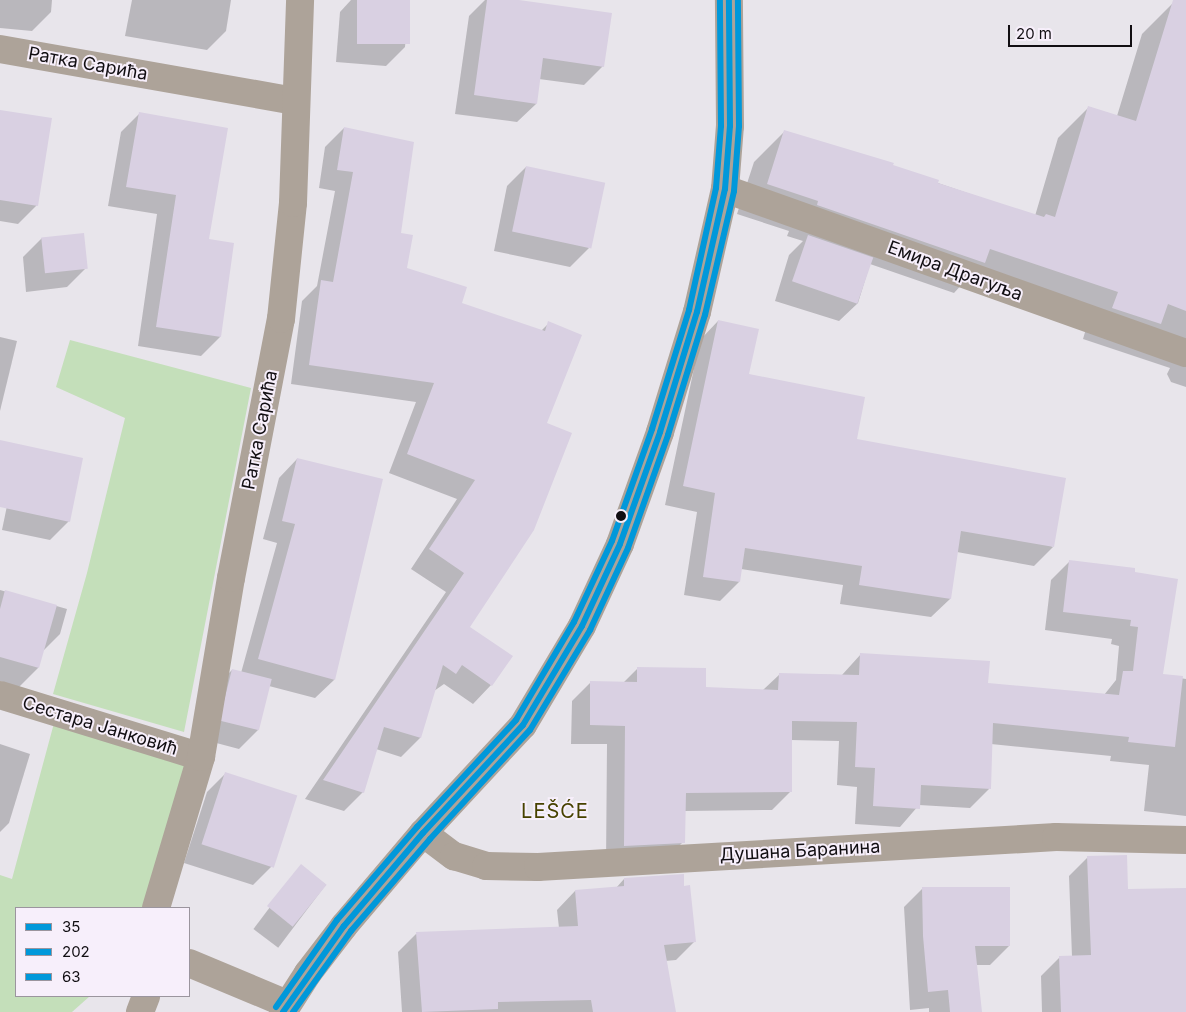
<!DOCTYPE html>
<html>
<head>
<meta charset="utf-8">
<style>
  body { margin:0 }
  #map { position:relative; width:1186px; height:1012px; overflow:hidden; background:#e8e5eb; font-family:Inter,sans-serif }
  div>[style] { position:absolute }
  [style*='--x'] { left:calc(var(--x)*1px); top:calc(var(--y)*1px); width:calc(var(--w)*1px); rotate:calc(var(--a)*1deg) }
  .green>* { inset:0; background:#c4dfba }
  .shadow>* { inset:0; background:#0003; transform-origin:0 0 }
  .building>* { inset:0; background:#d9d0e2; transform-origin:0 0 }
  .minor>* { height:28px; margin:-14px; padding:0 14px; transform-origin:14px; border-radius:14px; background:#ada399 }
  .tertiary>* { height:28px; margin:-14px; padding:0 14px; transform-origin:14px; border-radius:14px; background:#ada399 }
  .bus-1>* { height:6px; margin:-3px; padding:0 3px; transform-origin:3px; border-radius:3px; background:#0098da }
  .bus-2>* { height:6px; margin:-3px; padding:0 3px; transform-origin:3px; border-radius:3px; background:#0098da }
  .bus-3>* { height:6px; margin:-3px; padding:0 3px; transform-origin:3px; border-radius:3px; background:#0098da }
  .dots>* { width:14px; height:14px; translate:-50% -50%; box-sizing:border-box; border:2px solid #f7effb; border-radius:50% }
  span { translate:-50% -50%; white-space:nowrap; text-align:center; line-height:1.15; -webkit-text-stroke:4px #f7effb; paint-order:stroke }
  .street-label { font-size:18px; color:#110e12 }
  .quarter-label { font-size:20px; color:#474200; letter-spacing:1px }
  .legend { position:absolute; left:15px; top:907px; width:175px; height:90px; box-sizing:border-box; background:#f7effb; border:1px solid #9b959e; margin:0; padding:6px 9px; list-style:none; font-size:15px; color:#110e12 }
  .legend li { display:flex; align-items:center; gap:10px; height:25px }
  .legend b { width:25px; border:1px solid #9b959e }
  .scale { position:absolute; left:1008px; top:25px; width:124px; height:22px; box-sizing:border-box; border:2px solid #110e12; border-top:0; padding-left:6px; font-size:15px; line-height:18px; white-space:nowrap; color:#110e12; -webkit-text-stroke:4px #f7effb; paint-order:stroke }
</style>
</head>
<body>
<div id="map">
  <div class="green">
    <i style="clip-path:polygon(70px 340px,251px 388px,184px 732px,53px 694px,87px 573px,125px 418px,56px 387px)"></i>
    <i style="clip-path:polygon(57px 712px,201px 757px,156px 908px,16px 908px,16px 996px,90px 996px,72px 1012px,0 1012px,0 875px,12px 879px)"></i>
  </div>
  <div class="shadow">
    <i style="clip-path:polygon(0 0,52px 0,51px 12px,32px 31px,0 28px)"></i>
    <i style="clip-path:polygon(132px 0,231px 0,226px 31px,207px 50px,125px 36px)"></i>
    <i style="clip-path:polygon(351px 0,409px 0,405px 47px,386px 66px,336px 62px,340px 12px)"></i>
    <i style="clip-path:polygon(485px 0,510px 0,603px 66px,584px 85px,539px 79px,536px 104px,517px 122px,455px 114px,469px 16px)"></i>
    <i style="clip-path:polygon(1173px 3px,1186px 7px,1186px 387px,1171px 382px,1167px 374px,1170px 368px,1083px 339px,1088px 322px,965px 281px,954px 293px,870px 264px,858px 303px,839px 321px,775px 301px,789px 255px,803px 241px,787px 236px,789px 231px,737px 214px,754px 162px,785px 131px,1035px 216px,1058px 138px,1089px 107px,1117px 116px,1142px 34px)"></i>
    <i style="clip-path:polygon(0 112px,37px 205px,18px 224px,0 221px)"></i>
    <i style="clip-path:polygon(140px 113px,207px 240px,220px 337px,201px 356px,138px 346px,157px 214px,108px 206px,121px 132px)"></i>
    <i style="clip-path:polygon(344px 128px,400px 234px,406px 268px,460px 304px,541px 331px,549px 323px,468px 627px,491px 685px,473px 704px,444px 684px,434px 691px,420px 738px,401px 757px,376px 749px,363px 792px,344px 811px,305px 799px,446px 592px,411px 569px,457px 499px,389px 473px,416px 402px,291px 384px,302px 301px,317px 286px,335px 191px,319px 188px,325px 147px)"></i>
    <i style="clip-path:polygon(526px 167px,589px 248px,570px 267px,494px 251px,507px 186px)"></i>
    <i style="clip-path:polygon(42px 238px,86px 268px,67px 287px,26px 292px,23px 257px)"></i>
    <i style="clip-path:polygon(718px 321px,747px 375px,856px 440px,1053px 547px,1034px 566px,957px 552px,950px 599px,931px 617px,840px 604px,843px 585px,741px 569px,739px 582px,720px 601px,684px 595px,697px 512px,665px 505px,700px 340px)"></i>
    <i style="clip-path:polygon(0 337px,17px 341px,0 411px)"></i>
    <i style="clip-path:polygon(297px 459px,334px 680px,315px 698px,269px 686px,258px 730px,239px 749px,205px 740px,213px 689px,232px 670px,241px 673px,277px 543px,263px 539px,279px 478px)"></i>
    <i style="clip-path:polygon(15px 467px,69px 521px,50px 540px,2px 530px)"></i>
    <i style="clip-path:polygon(1070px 561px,1134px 569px,1161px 675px,1186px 679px,1186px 816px,1144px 811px,1149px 765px,1110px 761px,1111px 756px,991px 744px,989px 789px,970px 808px,919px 805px,900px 827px,855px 824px,857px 787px,837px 785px,839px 741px,790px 740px,791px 791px,772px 810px,684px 811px,683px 842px,664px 861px,606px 865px,607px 744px,571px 744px,572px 701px,591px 682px,623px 683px,638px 668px,705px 688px,763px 690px,780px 674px,842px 675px,861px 654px,987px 684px,1104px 695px,1116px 680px,1119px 646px,1111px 644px,1112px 639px,1045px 630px,1051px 580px)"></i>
    <i style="clip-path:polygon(0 590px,67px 609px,60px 634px,43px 651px,38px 668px,19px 687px,0 681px)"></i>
    <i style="clip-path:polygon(0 744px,30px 754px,9px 823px,0 832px)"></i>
    <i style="clip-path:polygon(226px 773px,272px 866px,253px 885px,184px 863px,207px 792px)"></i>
    <i style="clip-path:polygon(1088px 857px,1127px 890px,1186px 889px,1186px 1012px,1042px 1012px,1041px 976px,1060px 957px,1072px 957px,1069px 876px)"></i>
    <i style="left:301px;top:866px;width:31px;height:79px;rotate:37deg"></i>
    <i style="clip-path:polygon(624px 879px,683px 887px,695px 941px,676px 960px,665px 961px,674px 1012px,402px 1012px,398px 952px,416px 934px,559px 928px,557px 910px,575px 891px,616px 888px)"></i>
    <i style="clip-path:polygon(923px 888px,1009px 946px,990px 965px,976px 965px,981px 1012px,929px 1012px,929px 1008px,910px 1010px,904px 907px)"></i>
  </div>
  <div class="building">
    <i style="left:357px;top:0;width:53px;height:44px"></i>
    <i style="clip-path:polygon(487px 0,519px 0,612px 13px,604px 67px,543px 58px,537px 104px,474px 95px)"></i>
    <i style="clip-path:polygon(1173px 0,1186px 0,1186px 311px,1168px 304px,1161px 324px,1112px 308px,1118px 292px,990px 249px,985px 263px,817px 205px,818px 201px,767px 184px,784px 130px,894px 163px,893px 165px,939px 180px,938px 183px,1044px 217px,1046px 214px,1055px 217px,1088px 106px,1136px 121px)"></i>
    <i style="clip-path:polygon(0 110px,52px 118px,38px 206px,0 200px)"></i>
    <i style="clip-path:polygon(139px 112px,228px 128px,209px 239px,234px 243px,221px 337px,156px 327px,176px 195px,126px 187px)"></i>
    <i style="clip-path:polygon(344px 127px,414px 142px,401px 233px,413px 235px,407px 268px,467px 287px,462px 303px,545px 331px,548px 321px,582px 335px,547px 423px,572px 433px,534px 530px,470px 627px,513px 656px,492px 686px,462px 665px,456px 674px,443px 665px,421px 738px,384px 727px,364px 793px,323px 780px,464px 573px,429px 549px,475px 480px,407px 454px,434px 383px,309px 365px,321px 280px,333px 282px,353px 172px,337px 170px)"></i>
    <i style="left:526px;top:166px;width:81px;height:67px;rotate:12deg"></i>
    <i style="left:84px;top:233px;width:36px;height:43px;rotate:84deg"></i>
    <i style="left:808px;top:235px;width:69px;height:49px;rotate:19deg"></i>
    <i style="clip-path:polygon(718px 320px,759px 329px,749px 374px,865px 397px,857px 439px,1066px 478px,1054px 547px,961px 531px,951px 599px,859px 585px,862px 566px,745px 548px,740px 582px,703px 577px,715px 493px,683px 486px)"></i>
    <i style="clip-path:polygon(0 440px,83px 458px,70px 522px,0 507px)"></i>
    <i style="clip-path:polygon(297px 458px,383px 479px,335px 680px,258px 659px,295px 524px,282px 521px)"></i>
    <i style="clip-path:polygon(1069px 560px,1135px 568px,1135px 572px,1178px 579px,1163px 674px,1183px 676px,1175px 747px,1128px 742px,1129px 737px,993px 723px,991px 789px,921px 785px,920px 809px,873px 806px,875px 768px,855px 767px,857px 722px,792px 721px,792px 792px,686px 793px,685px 843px,624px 846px,625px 726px,590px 725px,590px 681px,637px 682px,637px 667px,706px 668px,706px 687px,778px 690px,779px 673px,859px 675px,860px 653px,990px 661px,988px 683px,1119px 695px,1123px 671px,1133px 671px,1138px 627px,1130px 626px,1131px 620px,1063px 612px)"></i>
    <i style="clip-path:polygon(5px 590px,57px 605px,39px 668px,0 657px,0 609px)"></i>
    <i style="left:232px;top:669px;width:41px;height:53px;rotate:14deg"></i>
    <i style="left:225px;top:772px;width:76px;height:76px;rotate:18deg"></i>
    <i style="clip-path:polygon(1127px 855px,1128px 889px,1186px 888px,1186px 1012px,1061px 1012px,1059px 956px,1091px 955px,1087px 856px)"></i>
    <i style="left:301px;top:864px;width:33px;height:54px;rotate:39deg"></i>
    <i style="clip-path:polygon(684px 874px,684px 886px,690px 885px,696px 942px,664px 945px,676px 1012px,593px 1012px,591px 1000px,498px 1002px,498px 1009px,422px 1012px,416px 932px,578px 926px,575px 890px,624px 886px,624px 878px)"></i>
    <i style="clip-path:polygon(922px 887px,1010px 887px,1010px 946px,975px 946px,982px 1012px,950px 1012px,948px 990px,928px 992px,923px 936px)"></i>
  </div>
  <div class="minor">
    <i style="--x:0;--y:49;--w:299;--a:10"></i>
    <i style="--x:725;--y:189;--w:489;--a:19.6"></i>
    <i style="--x:0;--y:695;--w:210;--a:17.1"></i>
    <i style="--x:423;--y:833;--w:39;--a:37"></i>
    <i style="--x:454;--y:856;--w:34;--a:17"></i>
    <i style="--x:486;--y:866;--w:52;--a:1.1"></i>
    <i style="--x:538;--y:867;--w:519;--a:-3.31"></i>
    <i style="--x:1056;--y:837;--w:130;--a:1.3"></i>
    <i style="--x:156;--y:908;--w:158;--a:-73.4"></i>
    <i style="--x:201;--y:757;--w:181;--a:-80.5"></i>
    <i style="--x:231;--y:578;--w:264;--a:-79.1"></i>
    <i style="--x:281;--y:319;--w:117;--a:-84.1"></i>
    <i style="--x:293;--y:203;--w:203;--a:-88"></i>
    <i style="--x:189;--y:963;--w:106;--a:22.7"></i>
    <i style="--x:140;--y:1012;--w:17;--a:-69"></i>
  </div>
  <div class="tertiary">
    <i style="--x:283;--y:1012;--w:46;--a:-57.3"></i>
    <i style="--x:308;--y:973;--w:59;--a:-52.5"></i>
    <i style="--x:344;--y:926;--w:122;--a:-49.7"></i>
    <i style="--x:423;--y:833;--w:147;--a:-47.2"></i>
    <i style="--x:523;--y:725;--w:115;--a:-59.2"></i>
    <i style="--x:582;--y:626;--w:90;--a:-65.1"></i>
    <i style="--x:620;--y:544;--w:119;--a:-70.3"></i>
    <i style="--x:660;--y:432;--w:126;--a:-72.9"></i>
    <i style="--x:697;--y:312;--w:126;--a:-77.2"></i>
    <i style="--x:725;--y:189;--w:63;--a:-85.5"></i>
    <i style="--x:730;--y:126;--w:126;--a:-90.5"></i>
  </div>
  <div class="bus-1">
    <i style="--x:283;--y:1012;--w:105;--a:-54.7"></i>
    <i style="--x:344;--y:926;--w:122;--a:-49.7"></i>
    <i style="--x:423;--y:833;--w:147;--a:-47.2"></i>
    <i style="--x:523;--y:725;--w:115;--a:-59.2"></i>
    <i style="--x:582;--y:626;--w:90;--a:-65.1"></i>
    <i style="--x:620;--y:544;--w:119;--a:-70.3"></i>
    <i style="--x:660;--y:432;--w:126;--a:-72.9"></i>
    <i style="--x:697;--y:312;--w:126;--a:-77.2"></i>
    <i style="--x:725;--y:189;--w:63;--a:-85.5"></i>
    <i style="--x:730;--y:126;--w:126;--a:-90.5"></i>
  </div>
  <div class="bus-2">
    <i style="--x:293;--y:1012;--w:100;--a:-54.4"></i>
    <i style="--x:351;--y:931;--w:121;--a:-49.3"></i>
    <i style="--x:430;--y:839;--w:148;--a:-47.5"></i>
    <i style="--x:530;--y:730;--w:117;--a:-59"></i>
    <i style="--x:590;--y:630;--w:90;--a:-65.1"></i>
    <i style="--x:628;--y:548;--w:120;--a:-70.5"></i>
    <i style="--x:668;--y:435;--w:126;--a:-72.9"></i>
    <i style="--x:705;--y:315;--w:127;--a:-76.8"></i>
    <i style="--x:734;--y:191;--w:65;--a:-85.6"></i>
    <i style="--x:739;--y:126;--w:126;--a:-90.5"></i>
  </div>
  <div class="bus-3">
    <i style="--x:276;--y:1007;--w:106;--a:-55"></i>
    <i style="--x:337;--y:920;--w:123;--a:-49.3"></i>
    <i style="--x:417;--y:827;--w:146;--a:-47.2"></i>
    <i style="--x:516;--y:720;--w:114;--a:-59.4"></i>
    <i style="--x:574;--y:622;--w:89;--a:-64.9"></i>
    <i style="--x:612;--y:541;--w:119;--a:-70.3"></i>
    <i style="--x:652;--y:429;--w:125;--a:-72.7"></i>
    <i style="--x:689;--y:310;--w:125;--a:-77.5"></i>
    <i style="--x:716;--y:188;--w:62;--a:-85.4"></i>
    <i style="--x:721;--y:126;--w:126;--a:-90.5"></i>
  </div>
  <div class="dots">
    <i style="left:621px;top:516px;background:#110e12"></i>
  </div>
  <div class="street-label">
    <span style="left:88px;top:64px;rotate:10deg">Ратка Сарића</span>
    <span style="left:955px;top:271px;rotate:20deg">Емира Драгуља</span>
    <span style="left:260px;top:430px;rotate:-79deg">Ратка Сарића</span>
    <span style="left:100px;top:726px;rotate:17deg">Сестара Јанковић</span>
    <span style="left:800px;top:851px;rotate:-3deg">Душана Баранина</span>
  </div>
  <div class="quarter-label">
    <span style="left:555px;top:811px">LEŠĆE</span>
  </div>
  <ul class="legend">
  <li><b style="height:6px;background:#0098da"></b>35</li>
  <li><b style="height:6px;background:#0098da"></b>202</li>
  <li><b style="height:6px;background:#0098da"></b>63</li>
  </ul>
  <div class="scale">20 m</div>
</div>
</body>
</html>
